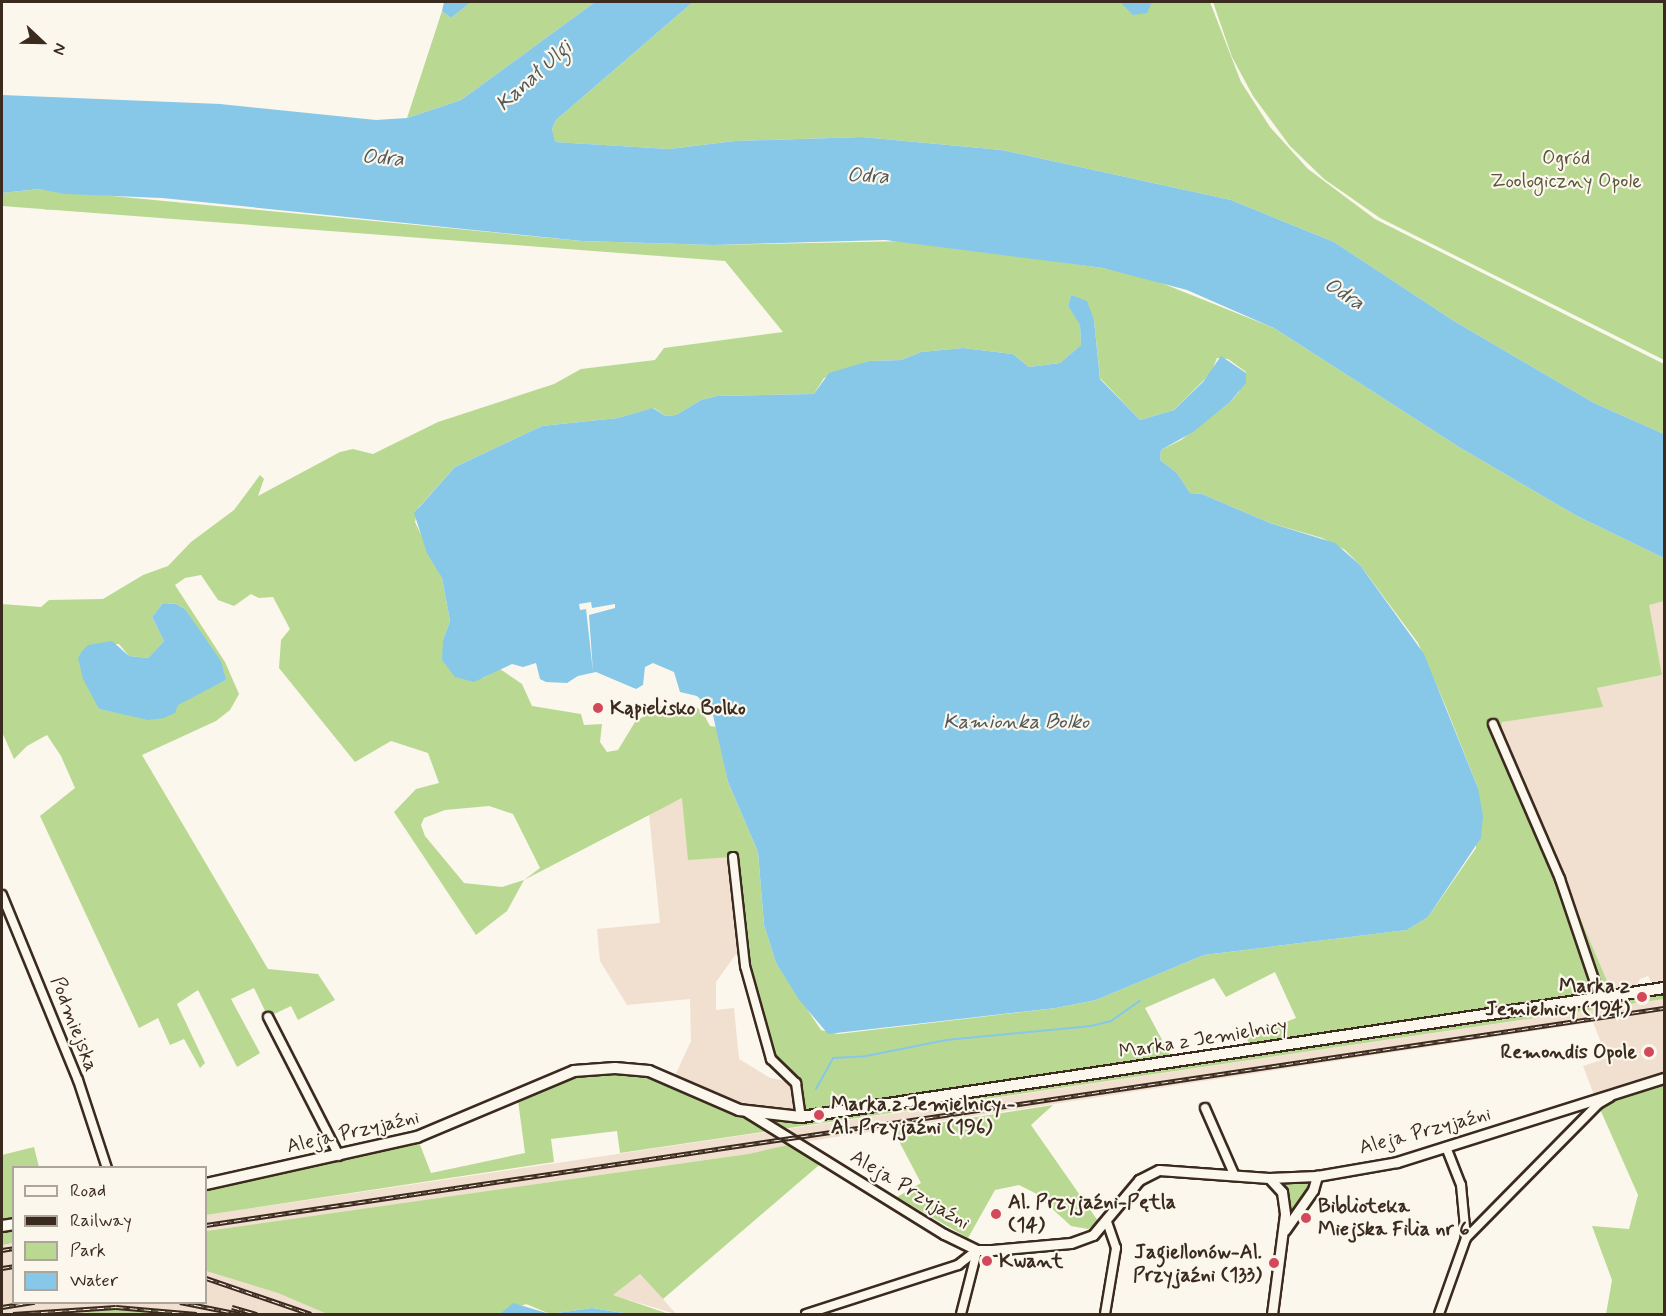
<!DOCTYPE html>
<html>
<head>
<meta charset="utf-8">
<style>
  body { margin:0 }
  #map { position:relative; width:1666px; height:1316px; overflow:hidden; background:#fbf7ec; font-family:Mynerve,sans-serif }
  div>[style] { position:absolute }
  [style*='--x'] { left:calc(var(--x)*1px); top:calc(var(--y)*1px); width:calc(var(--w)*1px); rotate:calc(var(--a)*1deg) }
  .built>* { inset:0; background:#f1dfd0 }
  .green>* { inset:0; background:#b9d992 }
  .water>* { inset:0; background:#87c8e8 }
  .pier>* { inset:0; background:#fbf7ec }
  .stream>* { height:2px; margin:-1px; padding:0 1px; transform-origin:1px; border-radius:1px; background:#87c8e8 }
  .roads { filter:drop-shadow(2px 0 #3b2a1e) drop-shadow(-2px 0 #3b2a1e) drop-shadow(0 2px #3b2a1e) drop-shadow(0 -2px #3b2a1e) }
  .minor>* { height:8px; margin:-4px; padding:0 4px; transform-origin:4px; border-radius:4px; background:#fbf7ec }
  .tertiary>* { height:9px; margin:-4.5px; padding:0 4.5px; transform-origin:4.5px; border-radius:4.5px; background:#fbf7ec }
  .secondary>* { height:10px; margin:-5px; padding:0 5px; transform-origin:5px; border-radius:5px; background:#fbf7ec }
  .rail>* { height:4.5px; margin-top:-2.25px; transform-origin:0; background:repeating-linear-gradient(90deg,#fbf7ec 0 7px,#3b2a1e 0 14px); box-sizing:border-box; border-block:2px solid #3b2a1e }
  .dots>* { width:16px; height:16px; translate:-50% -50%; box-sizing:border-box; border:3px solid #fbf7ec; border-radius:50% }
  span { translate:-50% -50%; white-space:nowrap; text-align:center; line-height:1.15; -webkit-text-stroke:4.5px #fbf7ec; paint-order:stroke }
  .park-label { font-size:20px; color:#5a563b }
  .poi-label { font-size:20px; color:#3b2a1e; font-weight:700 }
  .left { translate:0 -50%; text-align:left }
  .right { translate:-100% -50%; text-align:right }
  .street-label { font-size:20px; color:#3b2a1e }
  .water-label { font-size:21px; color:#52595b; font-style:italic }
  .frame { position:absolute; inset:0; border:3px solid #3b2a1e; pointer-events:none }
  .legend { position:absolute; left:12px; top:1166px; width:195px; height:138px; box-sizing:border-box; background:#fbf7ec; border:2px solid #aea59a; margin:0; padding:8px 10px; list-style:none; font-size:18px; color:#3b2a1e }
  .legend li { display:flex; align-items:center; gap:12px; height:30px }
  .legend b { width:30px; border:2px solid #aea59a }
  .north { position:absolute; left:12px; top:12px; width:60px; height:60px; -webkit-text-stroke:4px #fbf7ec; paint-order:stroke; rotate:112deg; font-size:16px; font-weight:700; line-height:24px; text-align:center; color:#3b2a1e }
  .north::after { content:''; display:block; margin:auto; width:21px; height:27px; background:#3b2a1e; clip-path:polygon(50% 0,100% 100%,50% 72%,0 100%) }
</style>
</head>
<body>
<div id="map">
  <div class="built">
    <i style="clip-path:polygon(1664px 601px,1664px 981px,1652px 983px,1648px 976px,1640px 979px,1637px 986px,1610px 989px,1501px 733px,1501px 722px,1602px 707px,1597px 688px,1662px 675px,1648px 604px)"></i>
    <i style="clip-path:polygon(683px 798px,733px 857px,743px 955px,736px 954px,716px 982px,716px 1010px,734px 1008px,739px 1059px,770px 1078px,796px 1083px,801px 1117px,747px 1112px,673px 1080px,691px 1041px,690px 999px,627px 1005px,600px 961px,597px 929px,660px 923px,649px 814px)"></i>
    <i style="clip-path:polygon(1664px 999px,1664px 1078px,1596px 1100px,1583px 1066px,1607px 1058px,1593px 1022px,803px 1142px,748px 1154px,206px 1231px,206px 1215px)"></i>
    <i style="clip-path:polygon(13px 1243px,14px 1302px,206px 1302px,206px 1271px,278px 1293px,327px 1314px,185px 1314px,118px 1309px,72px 1314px,2px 1314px,2px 1245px)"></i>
    <i style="clip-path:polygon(640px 1274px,663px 1299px,676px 1314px,612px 1295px)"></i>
  </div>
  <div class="green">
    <i style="clip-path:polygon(471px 2px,595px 2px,461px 100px,407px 118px,442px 11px,451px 18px)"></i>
    <i style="clip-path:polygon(693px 2px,1210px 2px,1241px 82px,1270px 127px,1308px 169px,1375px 219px,1664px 364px,1664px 434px,1594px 403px,1454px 321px,1334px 242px,1231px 200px,1002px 150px,862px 137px,735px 141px,669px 149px,554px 142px,552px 129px,556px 120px)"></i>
    <i style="clip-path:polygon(1213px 2px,1664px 2px,1664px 360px,1380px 218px,1324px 179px,1290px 146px,1253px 96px,1232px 57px)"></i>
    <i style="clip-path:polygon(evenodd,39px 189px,582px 241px,713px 245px,907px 241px,1103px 268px,1149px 278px,1274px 328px,1459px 447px,1577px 516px,1664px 558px,1664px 601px,1649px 605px,1662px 675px,1597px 688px,1603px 707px,1502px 722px,1501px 733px,1613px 995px,1664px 988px,1664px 999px,620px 1153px,617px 1131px,551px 1139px,554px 1162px,206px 1215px,206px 1184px,417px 1137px,431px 1173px,525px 1153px,517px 1093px,557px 1076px,633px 1069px,729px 1107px,801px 1117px,796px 1083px,771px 1059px,745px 966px,732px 857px,688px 860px,682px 798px,524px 880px,507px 911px,476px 935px,394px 812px,416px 789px,439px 783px,428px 753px,391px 741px,355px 762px,279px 668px,281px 640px,290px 629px,273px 597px,259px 598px,251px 594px,234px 606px,218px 600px,201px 575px,185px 578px,175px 585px,225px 662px,239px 694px,230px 710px,216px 721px,142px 755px,268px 969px,318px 974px,335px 1000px,298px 1020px,291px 1006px,268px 1017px,254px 988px,231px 999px,260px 1053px,237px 1067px,198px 990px,177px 1004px,205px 1063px,200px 1068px,184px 1039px,170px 1045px,158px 1018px,139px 1028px,40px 816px,75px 788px,61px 756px,47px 735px,27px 746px,14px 759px,2px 732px,2px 604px,41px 607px,49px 600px,103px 599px,143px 575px,168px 566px,191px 542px,234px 510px,260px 475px,264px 479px,258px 496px,340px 452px,353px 449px,373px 454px,438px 422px,554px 384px,581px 369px,655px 360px,664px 348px,783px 332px,725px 261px,2px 206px,2px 193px,39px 189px,1071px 295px,1094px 320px,1100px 378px,1140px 420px,1174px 410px,1211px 373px,1217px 358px,1228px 359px,1246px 372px,1239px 392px,1230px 402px,1181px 440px,1161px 450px,1160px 460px,1177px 473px,1190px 493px,1202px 494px,1270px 523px,1322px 538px,1345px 550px,1360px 565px,1418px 643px,1446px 707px,1478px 788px,1476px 848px,1428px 917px,1407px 930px,1204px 955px,1096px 1000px,1056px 1008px,838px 1034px,821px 1030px,776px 963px,764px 925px,758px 852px,728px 782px,717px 727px,710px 726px,702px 711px,694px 706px,659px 706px,635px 722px,618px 750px,607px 752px,600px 742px,602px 724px,584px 725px,581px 714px,532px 706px,522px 684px,500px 669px,483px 678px,443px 640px,450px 621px,442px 578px,415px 522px,418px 508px,455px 467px,542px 426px,618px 418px,654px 408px,665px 416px,676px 415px,701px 400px,717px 396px,814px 394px,824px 378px,869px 361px,901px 360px,921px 352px,963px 348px,1013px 354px,1029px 367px,1060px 363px,1081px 345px,1080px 324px,1068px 306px,1071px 295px,39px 189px,163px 603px,176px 604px,185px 609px,226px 680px,148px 719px,99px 709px,88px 645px,119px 644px,129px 656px,148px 658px,164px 641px,152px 617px,163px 603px,39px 189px,489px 806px,513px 814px,540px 868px,524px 880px,502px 887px,464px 883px,425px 836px,421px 825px,424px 818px,445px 810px,489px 806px,39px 189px,1275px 972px,1296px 1018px,1246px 1037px,1251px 1048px,1174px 1062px,1145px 1008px,1214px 978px,1226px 997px,1275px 972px)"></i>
    <i style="clip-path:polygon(1664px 1078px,1664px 1314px,1606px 1314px,1612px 1280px,1592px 1226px,1629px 1229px,1638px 1195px,1596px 1100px)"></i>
    <i style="clip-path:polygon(1053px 1105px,1031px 1125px,1098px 1221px,1088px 1229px,1071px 1226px,1035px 1193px,1019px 1185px,995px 1190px,968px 1238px,897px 1197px,921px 1183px,893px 1130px)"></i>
    <i style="clip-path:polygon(797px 1143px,825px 1160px,663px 1299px,640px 1274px,613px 1295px,669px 1314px,630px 1314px,592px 1308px,550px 1314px,526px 1304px,500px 1314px,327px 1314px,278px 1293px,206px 1271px,206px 1231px,748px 1154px)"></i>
    <i style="clip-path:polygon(34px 1147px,39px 1167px,14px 1168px,13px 1243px,2px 1245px,2px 1155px)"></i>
    <i style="clip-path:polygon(1317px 1176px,1284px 1231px,1285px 1214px,1275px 1181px)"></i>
    <i style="clip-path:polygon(118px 1309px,155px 1310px,185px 1314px,72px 1314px)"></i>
  </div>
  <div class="water">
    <i style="clip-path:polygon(444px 2px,471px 2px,451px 18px,442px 11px)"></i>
    <i style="clip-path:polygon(595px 2px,693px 2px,556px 120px,552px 129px,555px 142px,669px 149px,735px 141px,862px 137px,1002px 150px,1231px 200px,1334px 242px,1454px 321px,1594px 403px,1664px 434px,1664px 558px,1577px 516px,1459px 447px,1274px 328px,1187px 290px,1103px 268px,885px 240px,713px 245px,582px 241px,162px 198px,65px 194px,39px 189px,2px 193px,2px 95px,220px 104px,376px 120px,407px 118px,461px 100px)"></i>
    <i style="clip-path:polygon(1120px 2px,1152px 2px,1147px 13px,1133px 15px)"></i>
    <i style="clip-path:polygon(1071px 295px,1087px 301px,1094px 320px,1100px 379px,1140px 420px,1174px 410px,1203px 382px,1221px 356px,1246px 373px,1246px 383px,1230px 402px,1193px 432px,1161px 450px,1160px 460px,1177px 473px,1190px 493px,1202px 494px,1270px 523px,1335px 543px,1360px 565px,1424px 654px,1478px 788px,1483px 816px,1481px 838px,1428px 917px,1407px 930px,1204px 955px,1096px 1000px,1056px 1008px,828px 1034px,800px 1001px,776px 963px,764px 925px,758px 852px,728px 782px,712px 711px,697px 696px,680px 692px,674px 672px,653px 663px,645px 667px,643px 685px,636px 689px,596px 672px,578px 676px,567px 683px,546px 682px,540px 679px,536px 663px,523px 667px,512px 664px,474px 682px,455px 677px,442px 660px,443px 640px,450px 621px,442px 578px,427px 553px,414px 513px,455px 467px,542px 426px,618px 418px,653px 408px,665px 416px,676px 415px,701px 400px,717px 396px,814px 394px,829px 373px,869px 361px,901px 360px,921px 352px,963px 348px,1013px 354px,1029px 367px,1060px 363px,1081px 345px,1080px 325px,1068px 306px)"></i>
    <i style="clip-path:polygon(163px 603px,176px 604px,185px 609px,221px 661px,226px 680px,178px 705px,175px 713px,164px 718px,148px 720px,99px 709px,83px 679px,78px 658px,82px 651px,88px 645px,112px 641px,129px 656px,148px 658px,164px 641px,152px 617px)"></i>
    <i style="clip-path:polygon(513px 1303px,550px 1314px,592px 1308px,630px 1314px,500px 1314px)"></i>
  </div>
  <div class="pier">
    <i style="clip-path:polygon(591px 602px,592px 608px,615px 604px,615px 608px,589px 615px,593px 672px,586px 609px,580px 610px,579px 604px)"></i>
  </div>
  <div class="stream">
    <i style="--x:816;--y:1089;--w:35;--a:-61"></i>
    <i style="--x:833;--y:1058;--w:33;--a:-3"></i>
    <i style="--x:866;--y:1056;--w:82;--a:-11.3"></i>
    <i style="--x:946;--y:1040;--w:146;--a:-5.5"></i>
    <i style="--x:1091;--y:1026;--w:21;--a:-14"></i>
    <i style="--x:1111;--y:1021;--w:35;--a:-35"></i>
  </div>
  <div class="roads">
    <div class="minor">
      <i style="--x:1493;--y:724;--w:169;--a:66.6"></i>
      <i style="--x:1560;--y:879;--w:125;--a:71.3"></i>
      <i style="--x:733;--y:857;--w:110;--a:83.7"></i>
      <i style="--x:745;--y:966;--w:97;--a:74.4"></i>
      <i style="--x:771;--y:1059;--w:35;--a:44"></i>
      <i style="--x:796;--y:1083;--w:34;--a:82"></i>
      <i style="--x:2;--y:895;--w:200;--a:67.7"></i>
      <i style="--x:78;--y:1080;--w:93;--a:71.8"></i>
      <i style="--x:268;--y:1017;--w:156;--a:62.9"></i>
      <i style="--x:1205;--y:1108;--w:72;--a:66.3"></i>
      <i style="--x:1446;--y:1147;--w:41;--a:68.5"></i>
      <i style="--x:1461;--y:1185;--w:53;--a:84.6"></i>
      <i style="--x:806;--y:1314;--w:160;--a:-17.9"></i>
      <i style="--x:958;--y:1265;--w:24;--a:-38"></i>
      <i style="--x:961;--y:1314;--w:65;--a:-75.7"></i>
      <i style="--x:1105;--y:1314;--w:67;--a:-80.5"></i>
      <i style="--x:1116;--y:1248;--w:28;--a:-109"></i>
      <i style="--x:1439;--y:1314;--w:81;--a:-70.4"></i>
      <i style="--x:1466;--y:1238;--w:188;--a:-45.4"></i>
      <i style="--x:1598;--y:1104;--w:14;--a:-30"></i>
    </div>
    <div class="tertiary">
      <i style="--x:747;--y:1112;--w:232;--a:31.8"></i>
      <i style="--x:944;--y:1234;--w:37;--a:26"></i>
      <i style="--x:977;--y:1250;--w:15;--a:0"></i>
      <i style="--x:992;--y:1250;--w:79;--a:-5.1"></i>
      <i style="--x:1071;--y:1243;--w:23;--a:-20"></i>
      <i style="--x:1093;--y:1235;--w:72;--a:-50.1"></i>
      <i style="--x:1139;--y:1180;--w:22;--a:-27"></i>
      <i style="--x:1159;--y:1170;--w:110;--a:4.2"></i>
      <i style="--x:1269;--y:1178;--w:48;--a:-2.4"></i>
      <i style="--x:1317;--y:1176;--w:81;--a:-9.9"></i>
      <i style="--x:1397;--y:1162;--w:280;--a:-17.5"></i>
      <i style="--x:1269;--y:1178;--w:19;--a:47"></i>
      <i style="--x:1282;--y:1192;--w:22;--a:82"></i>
      <i style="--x:1285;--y:1214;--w:101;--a:97.4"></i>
      <i style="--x:1285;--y:1230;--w:49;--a:-55"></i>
      <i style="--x:1313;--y:1190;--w:15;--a:-74"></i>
    </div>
    <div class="secondary">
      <i style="--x:206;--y:1184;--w:216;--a:-12.6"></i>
      <i style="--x:417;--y:1137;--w:170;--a:-22.8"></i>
      <i style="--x:574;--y:1071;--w:41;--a:-4.2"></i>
      <i style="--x:615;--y:1068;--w:34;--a:5"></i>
      <i style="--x:649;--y:1071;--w:98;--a:23.4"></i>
      <i style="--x:739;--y:1110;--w:62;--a:6.4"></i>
      <i style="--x:801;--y:1117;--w:873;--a:-8.5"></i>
      <i style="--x:2;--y:1226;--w:12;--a:-9"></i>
    </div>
  </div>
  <div class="rail">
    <i style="--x:206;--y:1225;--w:1474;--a:-8.47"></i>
    <i style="--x:2;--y:1250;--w:12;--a:-9"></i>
    <i style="--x:2;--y:1268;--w:12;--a:-9"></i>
    <i style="--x:206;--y:1278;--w:111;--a:18.9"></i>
    <i style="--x:180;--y:1302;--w:61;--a:11.3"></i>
    <i style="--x:2;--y:1307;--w:33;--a:-9"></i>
    <i style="--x:232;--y:1307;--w:26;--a:16"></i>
    <i style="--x:13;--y:1314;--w:103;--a:-3.9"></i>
    <i style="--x:116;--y:1307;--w:81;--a:4.9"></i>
  </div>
  <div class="dots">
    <i style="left:598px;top:708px;background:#d1495b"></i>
    <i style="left:1642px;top:997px;background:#d1495b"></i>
    <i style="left:1649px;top:1052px;background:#d1495b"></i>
    <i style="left:819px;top:1115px;background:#d1495b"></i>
    <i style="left:996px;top:1214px;background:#d1495b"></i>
    <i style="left:1306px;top:1218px;background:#d1495b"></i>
    <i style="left:987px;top:1261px;background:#d1495b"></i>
    <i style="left:1274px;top:1263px;background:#d1495b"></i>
  </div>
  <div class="park-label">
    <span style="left:1566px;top:170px">Ogród<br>Zoologiczny Opole</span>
  </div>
  <div class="poi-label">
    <span class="left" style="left:610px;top:708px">Kąpielisko Bolko</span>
    <span class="right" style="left:1630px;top:998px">Marka z<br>Jemielnicy (194)</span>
    <span class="right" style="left:1637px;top:1052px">Remondis Opole</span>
    <span class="left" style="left:831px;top:1116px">Marka z Jemielnicy -<br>Al. Przyjaźni (196)</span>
    <span class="left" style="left:1008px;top:1214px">Al. Przyjaźni-Pętla<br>(14)</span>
    <span class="left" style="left:1318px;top:1218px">Biblioteka<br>Miejska Filia nr 6</span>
    <span class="right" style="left:1262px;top:1264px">Jagiellonów-Al.<br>Przyjaźni (133)</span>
    <span class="left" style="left:999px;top:1261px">Kwant</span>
  </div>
  <div class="street-label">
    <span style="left:74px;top:1024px;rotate:69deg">Podmiejska</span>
    <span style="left:1203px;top:1039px;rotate:-9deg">Marka z Jemielnicy</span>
    <span style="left:1425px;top:1131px;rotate:-15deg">Aleja Przyjaźni</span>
    <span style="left:353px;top:1132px;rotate:-13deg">Aleja Przyjaźni</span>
    <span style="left:910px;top:1190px;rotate:31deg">Aleja Przyjaźni</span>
  </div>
  <div class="water-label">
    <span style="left:534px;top:76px;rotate:-42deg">Kanał Ulgi</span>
    <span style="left:383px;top:158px;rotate:4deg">Odra</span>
    <span style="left:868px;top:176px;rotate:2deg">Odra</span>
    <span style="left:1344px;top:294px;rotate:32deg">Odra</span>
    <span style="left:1016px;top:722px">Kamionka Bolko</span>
  </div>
  <div class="frame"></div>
  <ul class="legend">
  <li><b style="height:8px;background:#fbf7ec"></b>Road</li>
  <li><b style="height:8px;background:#3b2a1e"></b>Railway</li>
  <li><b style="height:16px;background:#b9d992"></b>Park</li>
  <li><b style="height:16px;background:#87c8e8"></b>Water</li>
  </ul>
  <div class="north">N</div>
</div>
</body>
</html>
